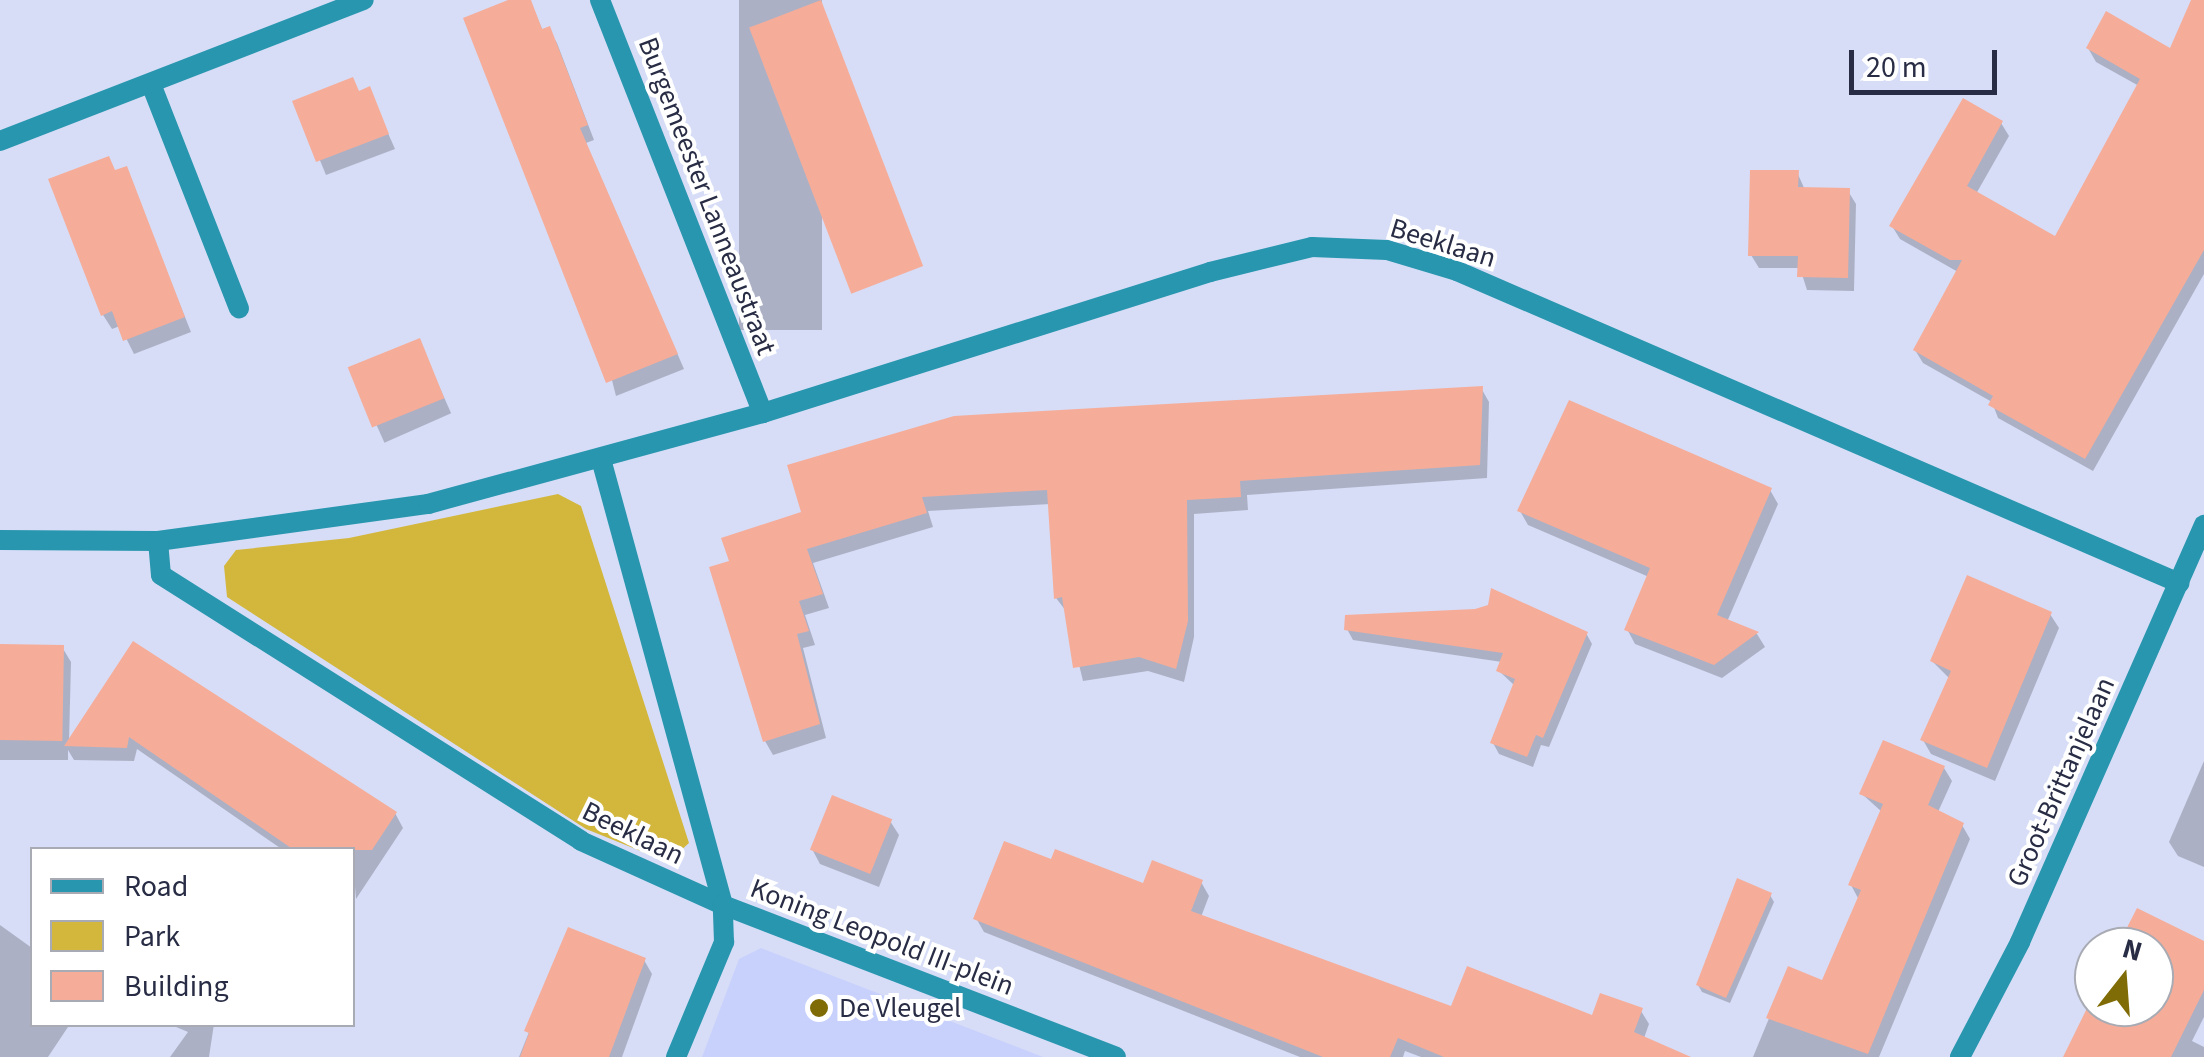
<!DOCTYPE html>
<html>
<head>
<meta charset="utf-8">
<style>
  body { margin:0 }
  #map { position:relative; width:2204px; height:1057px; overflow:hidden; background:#d7ddf7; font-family:"Source Sans 3",sans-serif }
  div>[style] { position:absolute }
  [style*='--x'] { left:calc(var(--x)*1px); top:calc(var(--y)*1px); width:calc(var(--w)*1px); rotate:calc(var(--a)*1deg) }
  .built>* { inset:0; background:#c8d1fc }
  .green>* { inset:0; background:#d3b73c }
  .shadow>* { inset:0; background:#0003; transform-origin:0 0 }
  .building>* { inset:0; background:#f5ad99; transform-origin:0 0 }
  .minor>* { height:20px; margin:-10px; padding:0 10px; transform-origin:10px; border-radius:10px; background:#2896ae }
  .dots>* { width:28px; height:28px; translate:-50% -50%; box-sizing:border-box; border:5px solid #fff; border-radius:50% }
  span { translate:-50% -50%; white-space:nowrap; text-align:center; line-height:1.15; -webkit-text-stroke:8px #fff; paint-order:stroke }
  .street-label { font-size:28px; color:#282c44 }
  .poi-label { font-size:28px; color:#282c44 }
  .left { translate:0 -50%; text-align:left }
  .legend { position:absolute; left:30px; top:847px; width:325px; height:180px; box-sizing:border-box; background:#fff; border:2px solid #a9abb4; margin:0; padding:12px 18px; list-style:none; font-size:30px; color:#282c44 }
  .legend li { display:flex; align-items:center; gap:20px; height:50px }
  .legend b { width:50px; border:2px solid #a9abb4 }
  .north { position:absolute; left:2074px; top:927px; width:100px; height:100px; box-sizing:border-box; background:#fff; border:2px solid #a9abb4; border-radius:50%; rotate:17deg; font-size:28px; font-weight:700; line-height:40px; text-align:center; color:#282c44 }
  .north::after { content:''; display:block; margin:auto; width:35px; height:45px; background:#806c07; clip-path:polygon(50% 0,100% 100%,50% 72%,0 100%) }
  .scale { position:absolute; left:1849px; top:50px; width:148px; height:45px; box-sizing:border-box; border:5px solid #282c44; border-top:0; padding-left:12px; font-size:30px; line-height:35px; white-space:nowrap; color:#282c44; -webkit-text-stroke:8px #fff; paint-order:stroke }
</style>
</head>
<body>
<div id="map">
  <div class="built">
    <i style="clip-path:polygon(761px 948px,1043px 1057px,702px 1057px,739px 959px)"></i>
  </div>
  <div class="green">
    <i style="clip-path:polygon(558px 494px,581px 506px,689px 843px,668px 862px,586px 829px,227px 597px,224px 566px,236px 550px,349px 538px)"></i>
  </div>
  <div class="shadow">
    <i style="clip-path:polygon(515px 0,530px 0,543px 31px,548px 29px,557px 43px,594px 140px,586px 143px,684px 369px,616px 396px)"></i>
    <i style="left:739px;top:0;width:83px;height:330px"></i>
    <i style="clip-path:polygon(2193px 0,2204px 0,2204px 274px,2093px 471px,1998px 418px,1992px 402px,1923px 363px,1915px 350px,1958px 272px,1900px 239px,1892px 226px,2001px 123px,2009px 136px,1976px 194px,2056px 240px,2139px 86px,2096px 62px,2088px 48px,2171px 52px)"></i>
    <i style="clip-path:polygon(369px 90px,395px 149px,326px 175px,296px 102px)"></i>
    <i style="clip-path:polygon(126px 169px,191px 332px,134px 354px,120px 326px,112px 329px,103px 315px,116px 172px)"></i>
    <i style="clip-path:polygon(1797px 172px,1805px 190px,1848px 191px,1856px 204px,1854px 291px,1807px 290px,1800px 268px,1759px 268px,1751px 255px)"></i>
    <i style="left:419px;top:341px;width:79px;height:73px;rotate:66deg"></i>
    <i style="clip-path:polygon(1481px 388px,1489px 402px,1487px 478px,1247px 495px,1248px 510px,1194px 514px,1194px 637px,1184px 682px,1148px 671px,1083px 681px,1066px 611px,1056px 598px,1050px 504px,928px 511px,933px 527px,813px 563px,829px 608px,805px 615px,815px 645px,803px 648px,826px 738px,773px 755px,765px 741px,732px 562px,804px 514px)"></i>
    <i style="clip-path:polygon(1770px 490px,1778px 504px,1727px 622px,1757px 634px,1765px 647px,1722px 678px,1635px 644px,1627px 629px,1649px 577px,1528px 525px,1520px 511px)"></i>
    <i style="clip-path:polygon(2050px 614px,2059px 628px,1995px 781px,1931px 754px,1923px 740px,1950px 679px,1932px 661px)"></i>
    <i style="clip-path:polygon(1347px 629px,1586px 633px,1592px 644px,1549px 747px,1541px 745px,1533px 767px,1499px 754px,1493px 743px,1515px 686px,1498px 670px,1502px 662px,1353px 640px)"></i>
    <i style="clip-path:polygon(134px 645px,395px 813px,403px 828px,356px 899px,352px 850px,283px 850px,137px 749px,134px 761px,74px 760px,68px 750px,68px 760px,0 760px,0 646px,62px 647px,71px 662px,69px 743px)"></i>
    <i style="clip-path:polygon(2204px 761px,2204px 867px,2178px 856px,2169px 842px)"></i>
    <i style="clip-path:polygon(1944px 768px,1952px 781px,1938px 812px,1962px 825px,1970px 839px,1879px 1057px,1753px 1057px,1789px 970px,1823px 983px,1859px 900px,1851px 885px,1882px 812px,1862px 794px)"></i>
    <i style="clip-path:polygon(890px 821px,899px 835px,879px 887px,820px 864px,812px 849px)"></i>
    <i style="clip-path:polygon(1052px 862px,1144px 886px,1201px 882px,1209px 896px,1201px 917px,1452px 1009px,1593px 1019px,1641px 1011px,1649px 1024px,1643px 1041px,1688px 1057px,1421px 1057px,1405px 1051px,1403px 1057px,1300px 1057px,984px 932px,976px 918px)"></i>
    <i style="clip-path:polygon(1770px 895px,1774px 902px,1730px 1003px,1702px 992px,1698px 985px)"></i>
    <i style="clip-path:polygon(0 925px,32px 948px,32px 1024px,70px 1024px,48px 1057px,0 1057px)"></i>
    <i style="clip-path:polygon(570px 930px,644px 960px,652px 974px,622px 1057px,519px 1057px)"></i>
    <i style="clip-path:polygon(2204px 944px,2204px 1017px,2192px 1041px,2204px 1047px,2204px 1057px,2065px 1057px,2094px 999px,2094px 1007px,2154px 1007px,2154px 947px,2120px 947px)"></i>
    <i style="clip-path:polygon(169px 1024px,214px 1024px,209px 1057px,170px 1057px,188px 1032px)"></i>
  </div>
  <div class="building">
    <i style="clip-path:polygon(508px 0,531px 0,542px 29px,550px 26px,588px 125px,580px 128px,678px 354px,606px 383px,463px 18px)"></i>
    <i style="left:821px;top:0;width:285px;height:77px;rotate:69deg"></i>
    <i style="clip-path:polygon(2191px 0,2204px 0,2204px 250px,2085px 459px,1988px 405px,1993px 396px,1913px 350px,1962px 260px,1950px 260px,1889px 226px,1963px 98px,2003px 121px,1967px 186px,2055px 236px,2140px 79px,2086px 48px,2106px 11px,2170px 48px)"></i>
    <i style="clip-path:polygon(353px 77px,359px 91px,370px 86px,389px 134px,316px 162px,292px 101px)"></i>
    <i style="clip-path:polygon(109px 156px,115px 170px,127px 166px,185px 317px,123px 341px,112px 311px,101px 316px,48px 179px)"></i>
    <i style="clip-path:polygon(1750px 170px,1799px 170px,1798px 187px,1850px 188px,1848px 278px,1797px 277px,1798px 256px,1748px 256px)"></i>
    <i style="left:420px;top:338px;width:65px;height:78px;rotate:68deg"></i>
    <i style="clip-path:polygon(1483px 386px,1480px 465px,1240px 481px,1241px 497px,1187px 500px,1188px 621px,1176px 669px,1139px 657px,1073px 668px,1062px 597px,1054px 599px,1047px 490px,922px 497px,927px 513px,807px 549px,823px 594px,799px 601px,809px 631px,797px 634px,820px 724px,763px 742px,709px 567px,729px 561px,721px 538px,801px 512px,787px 465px,954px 416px)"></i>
    <i style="clip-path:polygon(1569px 400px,1772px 488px,1717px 615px,1759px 632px,1714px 665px,1624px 630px,1650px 568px,1517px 511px)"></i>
    <i style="clip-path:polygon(1967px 575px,2052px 612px,1987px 768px,1920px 740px,1951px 671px,1930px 661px)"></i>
    <i style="clip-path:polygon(1491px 588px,1588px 632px,1543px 738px,1536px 735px,1527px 757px,1490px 743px,1515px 679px,1496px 671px,1503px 653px,1344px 630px,1345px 615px,1475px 609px,1488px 605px)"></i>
    <i style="clip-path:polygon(133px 641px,397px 812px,372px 850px,294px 850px,129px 737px,127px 748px,64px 746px)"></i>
    <i style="left:0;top:644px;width:64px;height:96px;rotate:1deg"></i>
    <i style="clip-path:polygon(1883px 740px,1945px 766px,1928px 805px,1964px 823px,1868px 1054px,1766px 1018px,1788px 966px,1822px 980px,1861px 890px,1848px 885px,1883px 804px,1859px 794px)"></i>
    <i style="left:832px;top:795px;width:65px;height:59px;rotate:22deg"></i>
    <i style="clip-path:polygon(1004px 841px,1051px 859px,1055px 849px,1143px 883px,1152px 860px,1203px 880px,1191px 911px,1451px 1006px,1467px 966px,1592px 1015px,1600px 993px,1643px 1008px,1634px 1032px,1691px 1057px,1444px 1057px,1398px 1038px,1390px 1057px,1323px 1057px,973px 919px)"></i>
    <i style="clip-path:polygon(1737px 878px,1772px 893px,1726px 998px,1696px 985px)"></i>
    <i style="clip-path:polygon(2137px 908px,2204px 941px,2204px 990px,2171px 1057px,2063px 1057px,2094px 994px,2094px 1007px,2154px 1007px,2154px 947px,2117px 947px)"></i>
    <i style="clip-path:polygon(568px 927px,646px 958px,638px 979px,609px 1057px,520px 1057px,529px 1033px,524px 1031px)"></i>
  </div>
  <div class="minor">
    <i style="--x:600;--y:0;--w:444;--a:68.5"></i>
    <i style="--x:151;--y:84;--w:241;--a:68.6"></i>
    <i style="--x:0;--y:141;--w:390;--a:-21.2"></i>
    <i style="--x:0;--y:540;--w:158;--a:0.4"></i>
    <i style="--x:158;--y:541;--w:273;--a:-7.8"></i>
    <i style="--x:428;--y:504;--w:347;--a:-15.2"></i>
    <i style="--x:763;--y:413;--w:469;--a:-17.5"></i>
    <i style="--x:1210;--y:272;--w:105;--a:-13.8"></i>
    <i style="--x:1312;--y:247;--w:75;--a:2.3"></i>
    <i style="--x:1387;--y:250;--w:73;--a:16.7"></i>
    <i style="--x:1457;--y:271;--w:787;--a:23.37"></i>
    <i style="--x:158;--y:541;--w:34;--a:85"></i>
    <i style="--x:161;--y:575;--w:497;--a:32.3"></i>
    <i style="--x:581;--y:841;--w:156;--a:24.3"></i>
    <i style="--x:723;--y:905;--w:463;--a:-105.3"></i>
    <i style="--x:676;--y:1057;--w:125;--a:-67.3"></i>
    <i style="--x:724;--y:942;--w:37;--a:-92"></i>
    <i style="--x:723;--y:905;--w:421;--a:21.1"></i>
    <i style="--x:1960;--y:1057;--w:130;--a:-62.4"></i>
    <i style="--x:2020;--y:942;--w:456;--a:-66.2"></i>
  </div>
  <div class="dots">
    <i style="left:819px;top:1008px;background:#806c07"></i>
  </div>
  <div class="street-label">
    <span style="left:707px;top:196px;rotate:69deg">Burgemeester Lanneaustraat</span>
    <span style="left:1443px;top:243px;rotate:17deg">Beeklaan</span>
    <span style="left:2061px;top:782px;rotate:-66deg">Groot-Brittanjelaan</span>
    <span style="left:633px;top:833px;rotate:26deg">Beeklaan</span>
    <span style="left:882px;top:937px;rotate:21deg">Koning Leopold III-plein</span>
  </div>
  <div class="poi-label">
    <span class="left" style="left:839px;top:1008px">De Vleugel</span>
  </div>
  <ul class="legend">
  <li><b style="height:12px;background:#2896ae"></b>Road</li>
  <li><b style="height:28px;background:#d3b73c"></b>Park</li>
  <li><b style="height:28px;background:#f5ad99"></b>Building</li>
  </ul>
  <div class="north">N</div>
  <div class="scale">20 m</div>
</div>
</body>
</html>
